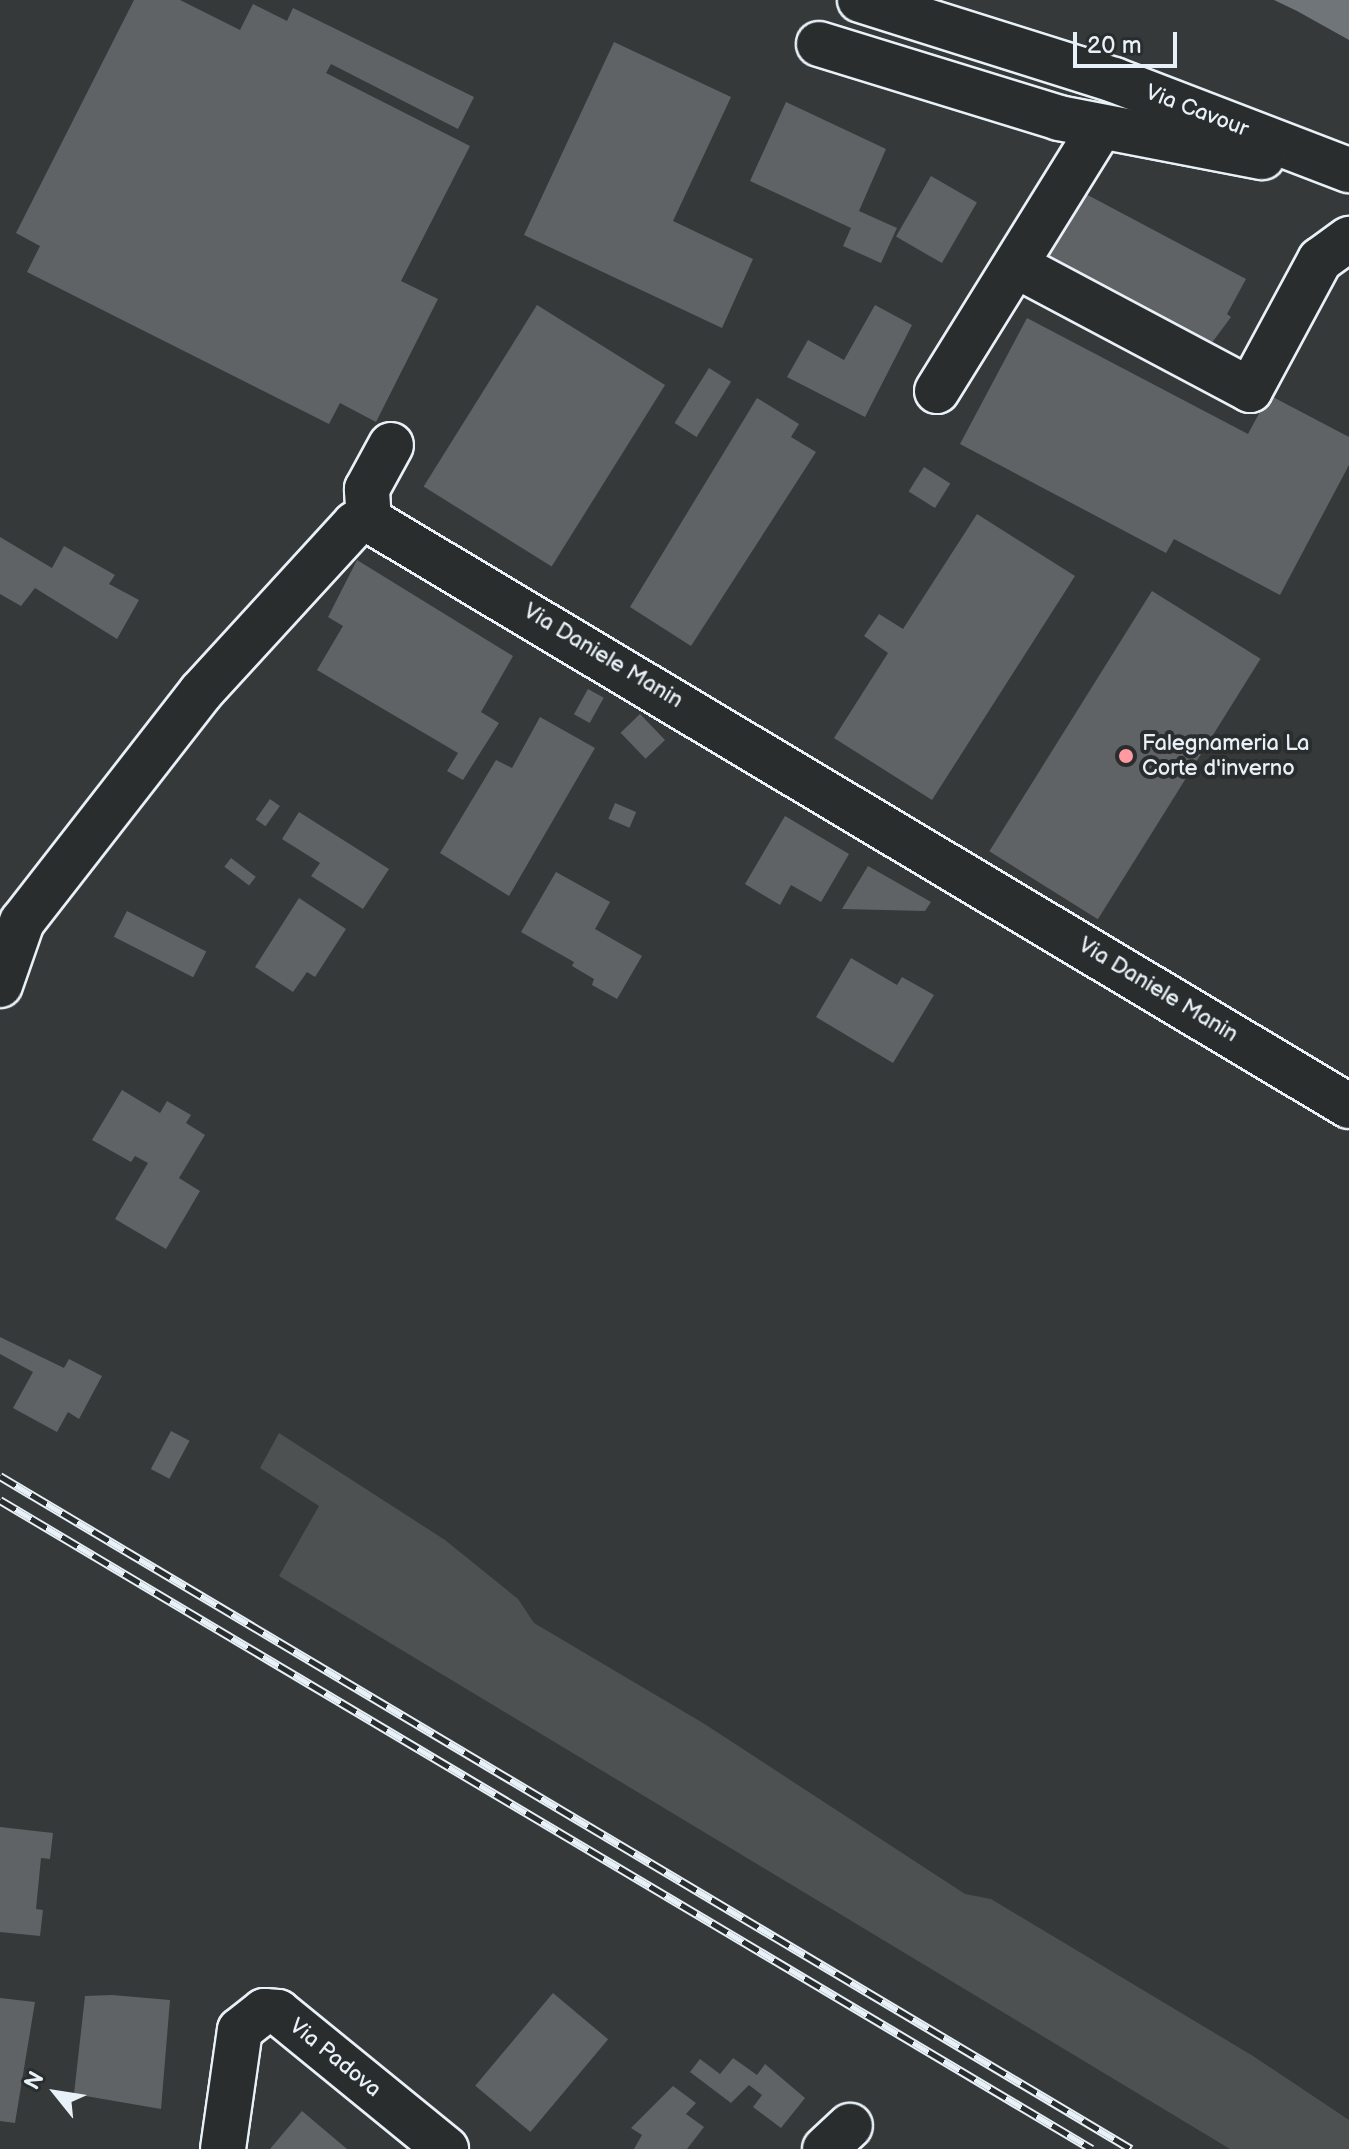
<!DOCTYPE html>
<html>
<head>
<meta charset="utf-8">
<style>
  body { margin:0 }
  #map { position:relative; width:1349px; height:2149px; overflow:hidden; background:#35393a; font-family:"Balsamiq Sans",sans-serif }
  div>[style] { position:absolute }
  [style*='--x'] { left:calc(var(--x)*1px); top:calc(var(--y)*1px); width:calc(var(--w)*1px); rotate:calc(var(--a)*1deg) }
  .green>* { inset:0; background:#4d5152 }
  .water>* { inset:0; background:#707579 }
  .building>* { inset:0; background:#5f6365; transform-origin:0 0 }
  .roads { filter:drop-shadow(2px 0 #e8f1f8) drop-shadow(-2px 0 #e8f1f8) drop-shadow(0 2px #e8f1f8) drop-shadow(0 -2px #e8f1f8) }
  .minor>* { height:44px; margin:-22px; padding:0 22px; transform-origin:22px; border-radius:22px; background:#2a2d2e }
  .rail>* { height:9px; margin-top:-4.5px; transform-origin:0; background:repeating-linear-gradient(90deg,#2a2d2e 0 18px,#e8f1f8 0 36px); box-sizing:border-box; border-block:2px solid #e8f1f8 }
  .dots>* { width:22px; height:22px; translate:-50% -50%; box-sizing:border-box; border:4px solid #2a2d2e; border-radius:50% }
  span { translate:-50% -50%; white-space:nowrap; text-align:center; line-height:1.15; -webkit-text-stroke:8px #2a2d2e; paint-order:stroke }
  .street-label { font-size:22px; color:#e8f1f8 }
  .poi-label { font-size:22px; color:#e8f1f8 }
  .left { translate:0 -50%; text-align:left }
  .north { position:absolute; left:16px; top:2053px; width:80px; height:80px; -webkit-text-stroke:6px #2a2d2e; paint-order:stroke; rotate:300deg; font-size:22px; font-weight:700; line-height:32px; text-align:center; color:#e8f1f8 }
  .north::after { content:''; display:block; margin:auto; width:28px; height:36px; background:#e8f1f8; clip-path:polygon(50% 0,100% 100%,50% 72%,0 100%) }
  .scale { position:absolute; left:1073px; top:32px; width:104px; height:36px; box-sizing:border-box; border:4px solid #e8f1f8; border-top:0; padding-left:10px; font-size:24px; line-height:28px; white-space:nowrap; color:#e8f1f8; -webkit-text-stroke:6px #2a2d2e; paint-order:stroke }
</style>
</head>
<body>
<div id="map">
  <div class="green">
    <i style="clip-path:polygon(279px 1433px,445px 1540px,518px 1599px,534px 1623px,703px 1723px,965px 1894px,991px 1899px,1253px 2056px,1349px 2120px,1349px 2149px,1230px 2149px,279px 1576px,319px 1506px,260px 1468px)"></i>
  </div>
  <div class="water">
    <i style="clip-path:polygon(1274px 0,1349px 0,1349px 40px,1297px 11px)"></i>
  </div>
  <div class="building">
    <i style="clip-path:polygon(134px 0,180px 0,240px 30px,253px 4px,287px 21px,293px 8px,474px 97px,458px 129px,331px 64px,326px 73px,470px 146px,401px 281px,438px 299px,376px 422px,340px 403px,329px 424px,27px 272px,40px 246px,16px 233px)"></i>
    <i style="clip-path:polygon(614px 42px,731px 97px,673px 221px,753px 259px,722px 328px,524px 235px)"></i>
    <i style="clip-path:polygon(786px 102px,886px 149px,859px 211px,897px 228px,881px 263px,843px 246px,851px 228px,750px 181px)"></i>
    <i style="left:931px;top:176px;width:53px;height:70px;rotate:30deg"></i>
    <i style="clip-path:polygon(1082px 192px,1246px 279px,1227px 314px,1231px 317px,1208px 348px,1045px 261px)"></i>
    <i style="left:537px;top:305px;width:151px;height:214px;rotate:32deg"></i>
    <i style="clip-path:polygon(875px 305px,912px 325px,865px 417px,787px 377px,808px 340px,844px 360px)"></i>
    <i style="clip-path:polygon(1027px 318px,1248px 434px,1269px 395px,1349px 437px,1349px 465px,1280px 595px,1174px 539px,1166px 553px,960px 444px)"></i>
    <i style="left:709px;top:368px;width:26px;height:65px;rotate:32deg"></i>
    <i style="clip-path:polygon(757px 398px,799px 424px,791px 437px,816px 452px,691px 646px,630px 607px)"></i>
    <i style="left:924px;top:467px;width:31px;height:29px;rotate:32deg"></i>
    <i style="clip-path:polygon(977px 514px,1075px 576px,932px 800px,834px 738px,888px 653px,864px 636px,879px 614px,903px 629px)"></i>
    <i style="clip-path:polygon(0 537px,52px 568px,64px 546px,115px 575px,109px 584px,139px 600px,117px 639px,35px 588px,21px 606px,0 594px)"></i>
    <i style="clip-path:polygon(357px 560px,513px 656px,481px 712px,499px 723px,463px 780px,447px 771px,458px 753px,317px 670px,343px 626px,328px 617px)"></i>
    <i style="left:1152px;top:591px;width:128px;height:307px;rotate:32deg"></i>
    <i style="left:588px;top:689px;width:18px;height:29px;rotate:29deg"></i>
    <i style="left:640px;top:714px;width:36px;height:27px;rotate:46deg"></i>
    <i style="clip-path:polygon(540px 717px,595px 748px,509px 896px,440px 853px,496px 760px,512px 768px)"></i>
    <i style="left:270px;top:799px;width:12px;height:25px;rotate:35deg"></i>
    <i style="left:615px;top:803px;width:23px;height:17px;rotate:23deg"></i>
    <i style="clip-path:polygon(299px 812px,389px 869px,363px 909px,311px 876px,320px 863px,282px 839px)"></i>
    <i style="clip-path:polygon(785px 816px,849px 854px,821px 902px,791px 885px,780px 905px,745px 884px)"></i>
    <i style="left:231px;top:858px;width:31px;height:11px;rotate:37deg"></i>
    <i style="clip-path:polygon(868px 866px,931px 902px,925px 911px,842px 909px)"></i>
    <i style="clip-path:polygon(556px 872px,610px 902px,595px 929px,642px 956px,617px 999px,592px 985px,594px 979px,572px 966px,574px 962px,521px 932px)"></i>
    <i style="clip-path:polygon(299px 898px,346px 929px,315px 977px,307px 972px,293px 992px,255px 967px)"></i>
    <i style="left:127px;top:911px;width:89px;height:29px;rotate:27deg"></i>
    <i style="clip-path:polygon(851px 958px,897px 985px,902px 977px,934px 995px,893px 1063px,816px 1017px)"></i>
    <i style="clip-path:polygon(122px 1090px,160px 1113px,167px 1101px,191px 1115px,186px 1123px,205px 1135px,179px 1178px,200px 1191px,166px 1249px,115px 1219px,148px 1163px,135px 1156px,131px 1162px,92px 1140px)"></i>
    <i style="clip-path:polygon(0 1337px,64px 1368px,69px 1359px,102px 1376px,79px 1419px,68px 1412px,57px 1432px,13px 1408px,33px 1372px,0 1354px)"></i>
    <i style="left:171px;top:1431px;width:21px;height:43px;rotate:28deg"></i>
    <i style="clip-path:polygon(0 1827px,53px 1833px,50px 1859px,41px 1858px,36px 1909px,43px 1910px,40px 1936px,0 1932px)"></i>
    <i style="left:553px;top:1993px;width:72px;height:121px;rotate:40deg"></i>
    <i style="clip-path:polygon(112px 1995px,170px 2000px,161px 2109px,74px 2094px,85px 1996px)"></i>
    <i style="clip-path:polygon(0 1998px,35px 2002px,15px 2123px,0 2121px)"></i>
    <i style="clip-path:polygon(733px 2058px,757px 2075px,765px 2064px,805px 2098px,781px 2128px,753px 2107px,762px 2095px,749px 2085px,731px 2103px,690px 2072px,700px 2059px,720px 2074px)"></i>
    <i style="clip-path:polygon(673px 2086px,696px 2103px,686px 2114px,704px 2127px,687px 2149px,634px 2149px,642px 2135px,631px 2128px)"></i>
    <i style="clip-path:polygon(302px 2111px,347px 2149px,270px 2149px)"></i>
  </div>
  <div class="roads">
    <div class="minor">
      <i style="--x:860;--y:0;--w:266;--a:17.5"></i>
      <i style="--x:1114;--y:80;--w:252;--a:21"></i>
      <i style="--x:819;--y:44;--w:251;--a:17.1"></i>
      <i style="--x:1059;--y:118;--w:207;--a:10.9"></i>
      <i style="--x:1017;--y:266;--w:264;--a:28"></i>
      <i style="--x:1250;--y:390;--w:148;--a:-61.7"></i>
      <i style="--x:1320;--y:260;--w:36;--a:-36"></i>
      <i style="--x:937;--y:391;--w:311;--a:-58.2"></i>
      <i style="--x:369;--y:520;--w:31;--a:-94"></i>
      <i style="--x:367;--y:489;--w:50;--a:-61.4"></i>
      <i style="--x:0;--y:985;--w:67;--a:-70.8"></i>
      <i style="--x:22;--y:922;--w:291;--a:-52.1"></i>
      <i style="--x:201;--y:692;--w:228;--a:-47.5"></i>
      <i style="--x:355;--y:524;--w:15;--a:-16"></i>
      <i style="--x:369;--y:520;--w:1142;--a:30.88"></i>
      <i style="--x:223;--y:2149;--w:120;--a:-81.9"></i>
      <i style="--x:240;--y:2030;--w:31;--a:-38"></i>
      <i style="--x:264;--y:2011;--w:14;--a:4"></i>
      <i style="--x:278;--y:2012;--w:217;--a:39.2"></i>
      <i style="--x:825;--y:2149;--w:34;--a:-43"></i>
    </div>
  </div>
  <div class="rail">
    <i style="--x:0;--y:1476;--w:1316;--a:30.75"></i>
    <i style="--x:0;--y:1500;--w:1270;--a:30.72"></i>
  </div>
  <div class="dots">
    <i style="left:1126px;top:756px;background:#ff9aa2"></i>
  </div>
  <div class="street-label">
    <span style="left:1197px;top:111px;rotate:21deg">Via Cavour</span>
    <span style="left:603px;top:656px;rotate:31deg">Via Daniele Manin</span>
    <span style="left:1158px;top:990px;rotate:31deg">Via Daniele Manin</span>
    <span style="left:335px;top:2058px;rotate:39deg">Via Padova</span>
  </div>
  <div class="poi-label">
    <span class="left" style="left:1142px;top:756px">Falegnameria La<br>Corte d'inverno</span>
  </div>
  <div class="north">N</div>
  <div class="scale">20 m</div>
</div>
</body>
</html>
